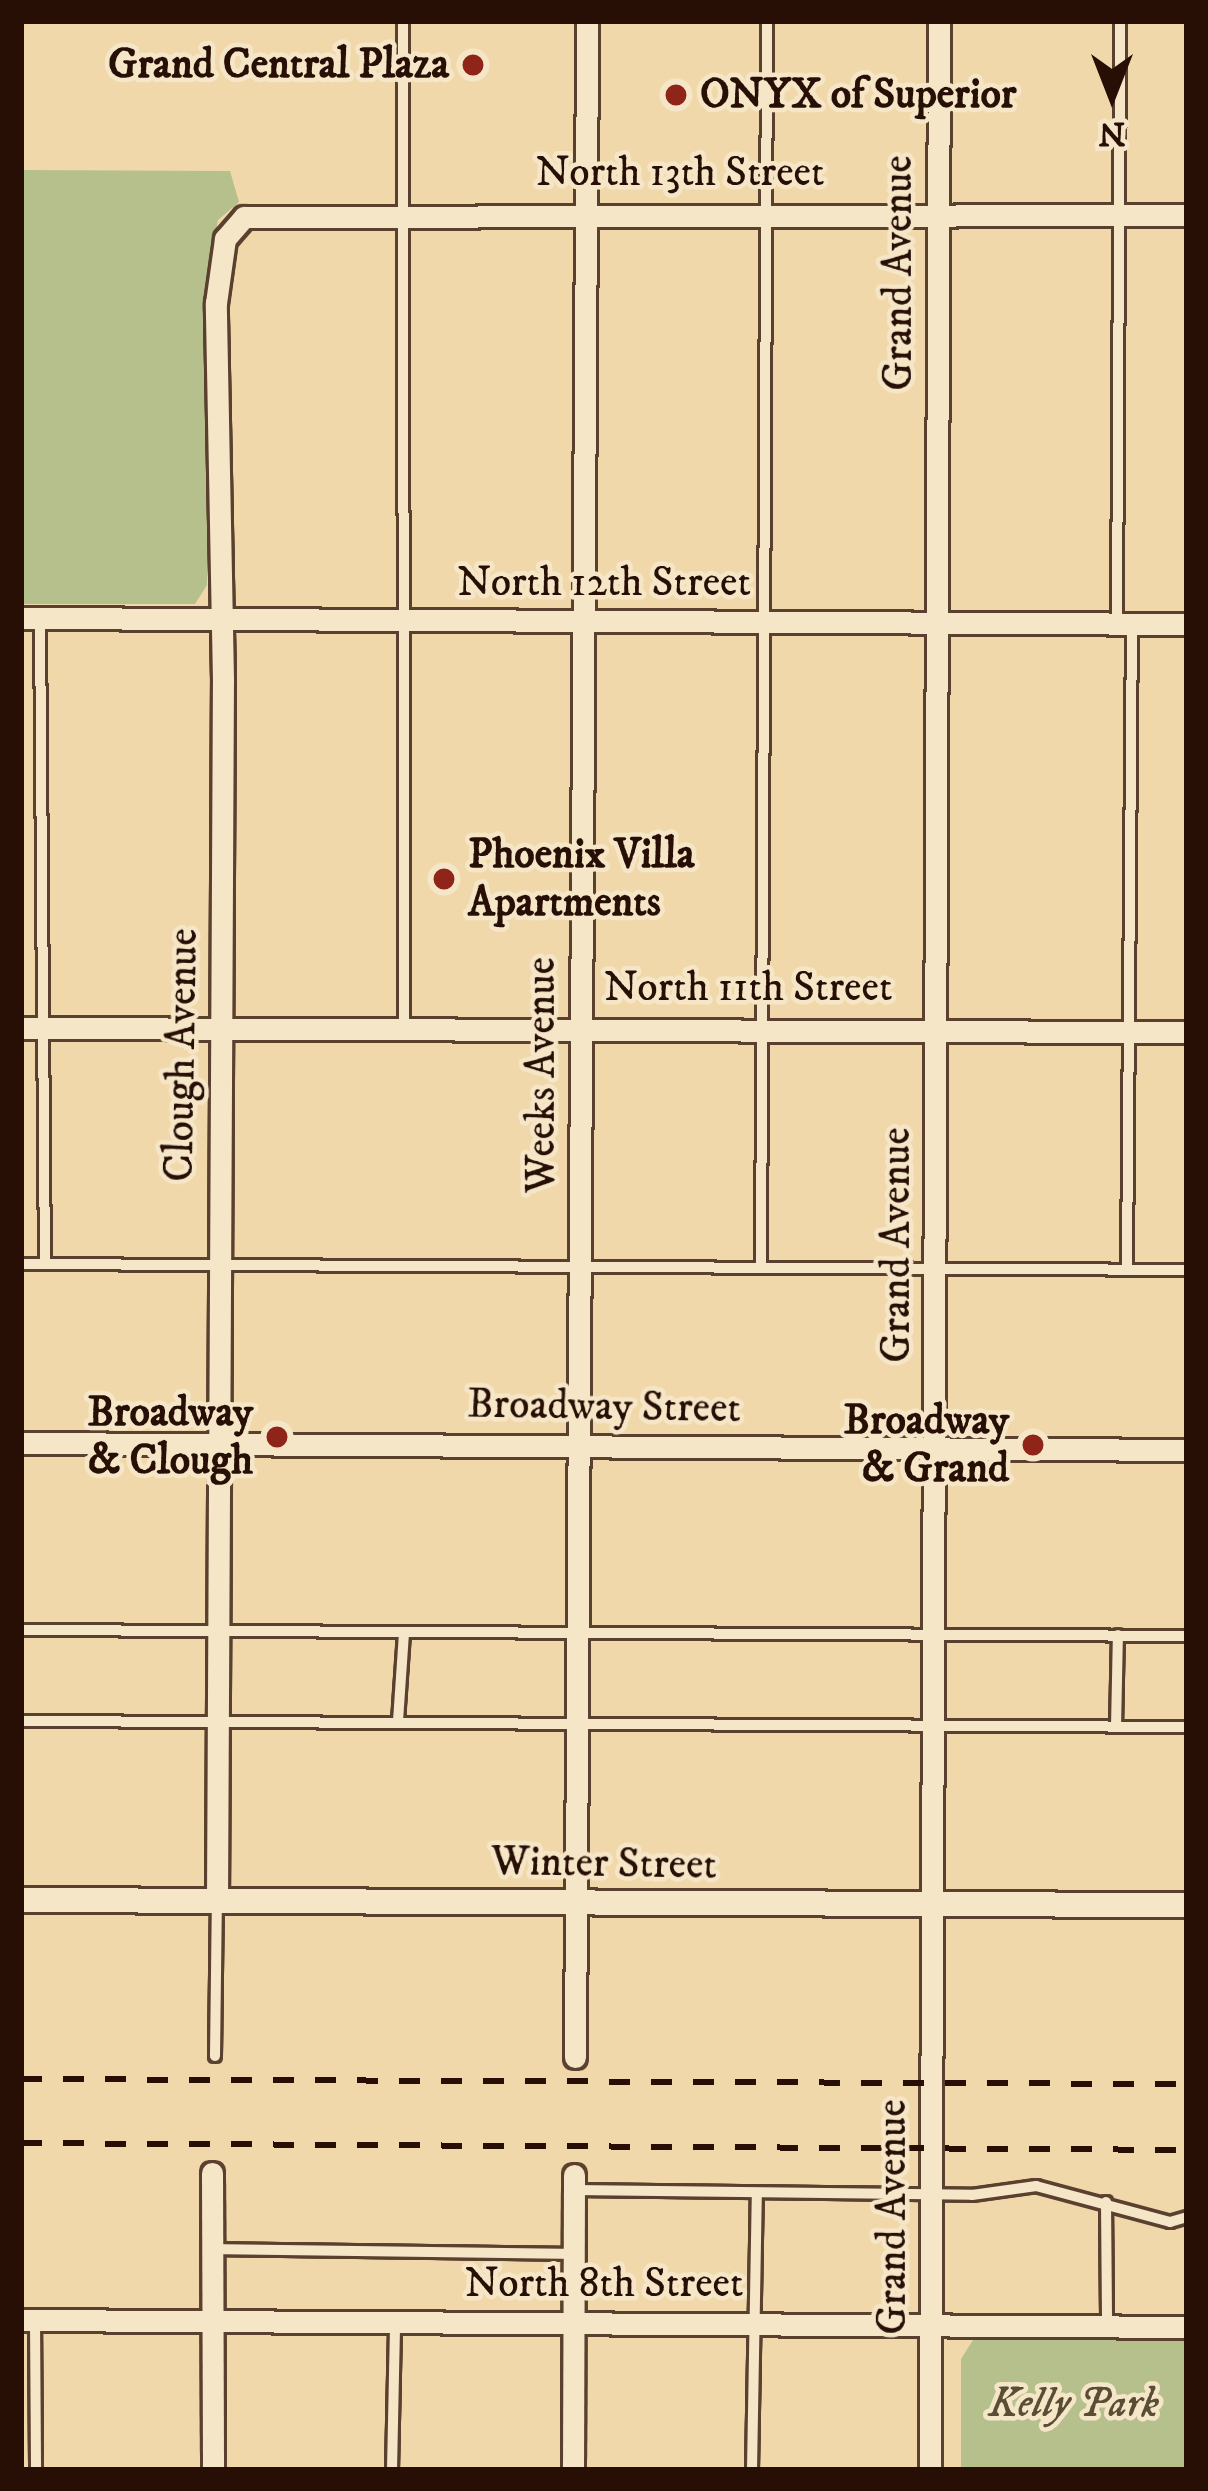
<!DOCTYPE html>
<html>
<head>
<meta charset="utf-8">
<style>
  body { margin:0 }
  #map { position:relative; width:1208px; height:2491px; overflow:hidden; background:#f1d8ab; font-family:"IM FELL DW Pica",serif }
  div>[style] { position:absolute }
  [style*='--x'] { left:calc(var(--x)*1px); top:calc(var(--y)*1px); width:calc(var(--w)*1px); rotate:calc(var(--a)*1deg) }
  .green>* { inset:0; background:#b5c08d }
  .roads { filter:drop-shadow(3px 0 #5a412f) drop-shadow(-3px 0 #5a412f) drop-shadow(0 3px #5a412f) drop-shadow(0 -3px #5a412f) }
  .service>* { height:10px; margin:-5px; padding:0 5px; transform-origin:5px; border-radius:5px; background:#f6e6c8 }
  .minor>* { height:21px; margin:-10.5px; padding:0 10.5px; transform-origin:10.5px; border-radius:10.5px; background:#f6e6c8 }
  .tertiary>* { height:24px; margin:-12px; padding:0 12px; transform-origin:12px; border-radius:12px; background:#f6e6c8 }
  .rail>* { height:6px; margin-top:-3px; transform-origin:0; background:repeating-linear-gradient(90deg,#270f06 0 21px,transparent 0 42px) }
  .dots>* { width:33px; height:33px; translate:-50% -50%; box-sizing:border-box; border:6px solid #f6e6c8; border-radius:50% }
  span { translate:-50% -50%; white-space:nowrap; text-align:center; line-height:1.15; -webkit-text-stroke:9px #f6e6c8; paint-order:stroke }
  .poi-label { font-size:42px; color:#270f06; font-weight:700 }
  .right { translate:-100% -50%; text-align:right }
  .left { translate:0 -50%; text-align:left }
  .street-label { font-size:42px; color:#270f06 }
  .park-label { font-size:42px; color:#594d35; font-style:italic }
  .frame { position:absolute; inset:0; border:24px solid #270f06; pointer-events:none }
  .north { position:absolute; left:1052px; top:36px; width:120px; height:120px; -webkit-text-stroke:9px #f6e6c8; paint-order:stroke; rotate:180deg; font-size:33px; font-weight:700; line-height:48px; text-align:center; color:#270f06 }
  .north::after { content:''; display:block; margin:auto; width:42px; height:54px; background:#270f06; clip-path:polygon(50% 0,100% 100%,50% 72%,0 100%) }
</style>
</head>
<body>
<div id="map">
  <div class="green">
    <i style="clip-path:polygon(21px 170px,230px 171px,239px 202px,218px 220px,210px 268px,207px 585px,195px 604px,21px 604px)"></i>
    <i style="clip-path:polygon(1187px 2339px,1187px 2470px,961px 2470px,961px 2359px,973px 2340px)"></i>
  </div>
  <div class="roads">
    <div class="service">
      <i style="--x:403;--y:21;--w:1005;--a:89.94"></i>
      <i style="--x:40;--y:619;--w:645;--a:89.56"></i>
      <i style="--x:1117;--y:624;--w:603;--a:-89.71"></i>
      <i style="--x:21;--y:1264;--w:1166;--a:0.29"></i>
      <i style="--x:761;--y:1268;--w:1247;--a:-89.72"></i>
      <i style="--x:1127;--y:1269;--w:644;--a:-89.56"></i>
      <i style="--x:21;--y:1630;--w:1166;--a:0.29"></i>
      <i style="--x:21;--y:1721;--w:1166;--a:0.29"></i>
      <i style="--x:398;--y:1721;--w:88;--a:-86.1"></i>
      <i style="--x:1116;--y:1727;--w:92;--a:-88.8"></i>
      <i style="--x:215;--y:2056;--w:154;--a:-89.3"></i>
      <i style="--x:574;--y:2190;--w:398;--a:0.7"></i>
      <i style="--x:972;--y:2195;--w:65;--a:-8"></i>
      <i style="--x:1036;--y:2186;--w:139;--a:15"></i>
      <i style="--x:1170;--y:2222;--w:18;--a:-16"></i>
      <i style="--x:1106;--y:2202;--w:123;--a:89.5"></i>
      <i style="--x:212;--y:2249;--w:362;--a:0.8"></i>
      <i style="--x:35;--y:2320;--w:150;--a:89.6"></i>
      <i style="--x:392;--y:2470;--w:148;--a:-88.8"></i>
      <i style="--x:752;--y:2470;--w:277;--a:-89"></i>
    </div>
    <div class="minor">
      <i style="--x:21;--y:618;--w:1166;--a:0.29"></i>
      <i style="--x:21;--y:1028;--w:1166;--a:0.2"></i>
      <i style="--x:21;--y:1443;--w:1166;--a:0.34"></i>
      <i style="--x:217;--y:1902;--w:1222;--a:-89.72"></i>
      <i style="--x:223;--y:680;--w:377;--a:-91.1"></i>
      <i style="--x:216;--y:303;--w:65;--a:-82"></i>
      <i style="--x:225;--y:239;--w:29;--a:-49"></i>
      <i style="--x:244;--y:217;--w:943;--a:-0.12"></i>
      <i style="--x:575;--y:2057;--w:2036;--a:-89.66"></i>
      <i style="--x:212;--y:2173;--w:297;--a:89.8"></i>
      <i style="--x:21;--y:2320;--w:1166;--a:0.34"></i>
      <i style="--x:573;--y:2470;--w:295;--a:-89.8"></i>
      <i style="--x:930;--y:2470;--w:2449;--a:-89.79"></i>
    </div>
    <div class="tertiary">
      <i style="--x:21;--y:1900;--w:1166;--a:0.25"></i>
    </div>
  </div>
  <div class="rail">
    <i style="--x:21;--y:2079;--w:1166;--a:0.25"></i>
    <i style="--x:21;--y:2143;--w:1166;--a:0.34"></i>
  </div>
  <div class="dots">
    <i style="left:473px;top:65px;background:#8f2418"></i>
    <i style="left:676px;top:95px;background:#8f2418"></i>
    <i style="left:444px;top:879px;background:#8f2418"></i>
    <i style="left:277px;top:1437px;background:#8f2418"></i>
    <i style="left:1033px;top:1445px;background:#8f2418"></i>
  </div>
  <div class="poi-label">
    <span class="right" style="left:449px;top:65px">Grand Central Plaza</span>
    <span class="left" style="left:700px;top:95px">ONYX of Superior</span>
    <span class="left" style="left:468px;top:879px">Phoenix Villa<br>Apartments</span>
    <span class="right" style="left:253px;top:1437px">Broadway<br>&amp; Clough</span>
    <span class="right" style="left:1009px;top:1445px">Broadway<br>&amp; Grand</span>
  </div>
  <div class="street-label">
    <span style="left:680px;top:173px">North 13th Street</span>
    <span style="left:899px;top:273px;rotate:-90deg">Grand Avenue</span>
    <span style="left:604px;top:583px">North 12th Street</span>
    <span style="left:748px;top:988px">North 11th Street</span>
    <span style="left:182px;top:1055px;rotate:-89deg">Clough Avenue</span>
    <span style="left:542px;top:1075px;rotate:-90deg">Weeks Avenue</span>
    <span style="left:897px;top:1245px;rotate:-90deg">Grand Avenue</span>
    <span style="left:604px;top:1407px;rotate:1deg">Broadway Street</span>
    <span style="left:604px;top:1864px;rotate:1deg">Winter Street</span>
    <span style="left:893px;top:2217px;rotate:-90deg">Grand Avenue</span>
    <span style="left:604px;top:2284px">North 8th Street</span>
  </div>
  <div class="park-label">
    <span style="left:1074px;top:2404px">Kelly Park</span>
  </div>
  <div class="frame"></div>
  <div class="north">N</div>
</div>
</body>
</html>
